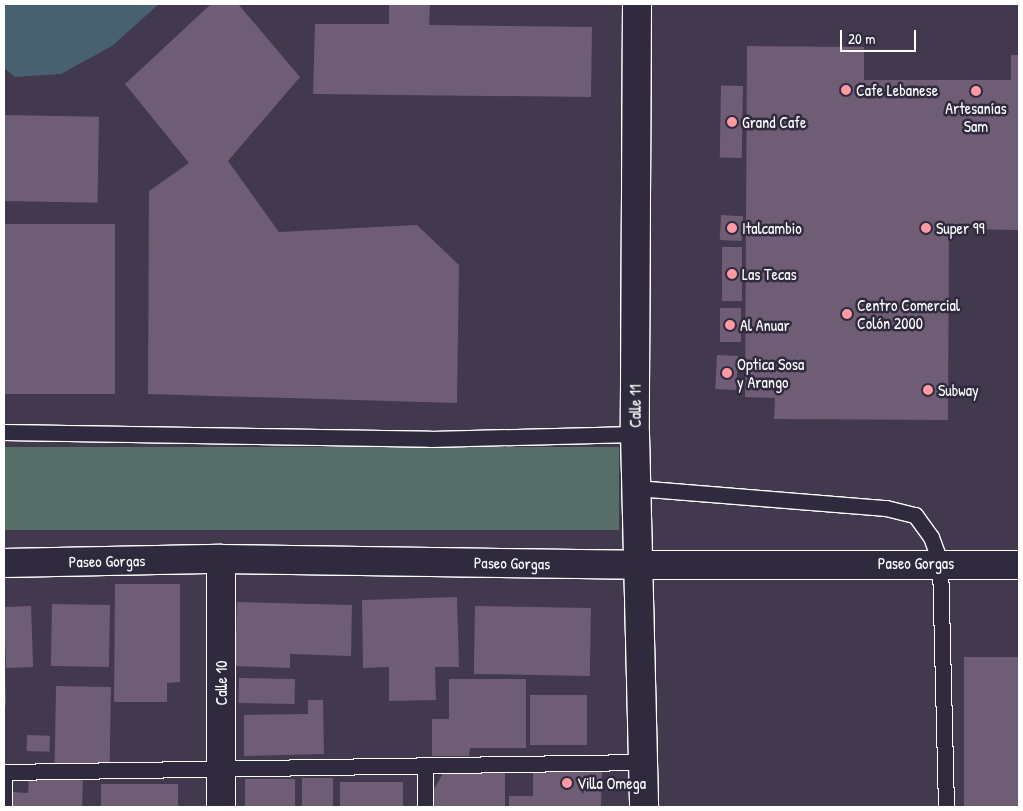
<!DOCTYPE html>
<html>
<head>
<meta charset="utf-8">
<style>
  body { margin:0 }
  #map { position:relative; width:1023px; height:811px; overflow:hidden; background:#42394e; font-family:"Patrick Hand",sans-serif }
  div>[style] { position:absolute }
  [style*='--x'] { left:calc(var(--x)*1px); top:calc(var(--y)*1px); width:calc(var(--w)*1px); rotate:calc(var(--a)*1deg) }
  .green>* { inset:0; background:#566d68; transform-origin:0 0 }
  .water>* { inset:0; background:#486170 }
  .building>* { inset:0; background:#6f5c75; transform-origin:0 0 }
  .roads { filter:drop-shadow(1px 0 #fff) drop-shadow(-1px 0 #fff) drop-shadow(0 1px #fff) drop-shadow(0 -1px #fff) }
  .service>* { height:15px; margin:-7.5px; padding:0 7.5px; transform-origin:7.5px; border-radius:7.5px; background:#2f2a3d }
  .minor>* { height:28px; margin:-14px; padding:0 14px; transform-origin:14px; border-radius:14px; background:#2f2a3d }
  .tertiary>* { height:28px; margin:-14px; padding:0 14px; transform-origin:14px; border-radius:14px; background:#2f2a3d }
  .dots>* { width:14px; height:14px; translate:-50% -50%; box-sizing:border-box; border:2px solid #2f2a3d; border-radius:50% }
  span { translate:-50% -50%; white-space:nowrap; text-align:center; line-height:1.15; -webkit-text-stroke:5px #2f2a3d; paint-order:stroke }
  .poi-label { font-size:16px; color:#fff }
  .left { translate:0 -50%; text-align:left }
  .street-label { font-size:16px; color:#fff }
  .frame { position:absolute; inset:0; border:5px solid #fff; pointer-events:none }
  .scale { position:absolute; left:840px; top:30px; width:76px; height:22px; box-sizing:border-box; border:2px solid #fff; border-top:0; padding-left:6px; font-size:15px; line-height:18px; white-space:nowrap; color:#fff; -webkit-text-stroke:4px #2f2a3d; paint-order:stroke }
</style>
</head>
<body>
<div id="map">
  <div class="green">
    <i style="left:4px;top:447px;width:615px;height:83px"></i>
  </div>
  <div class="water">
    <i style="clip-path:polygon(4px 4px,159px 4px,112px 46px,61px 74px,15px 77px,4px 68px)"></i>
  </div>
  <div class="building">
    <i style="clip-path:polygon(211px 4px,238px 4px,300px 77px,228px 161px,279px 232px,417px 225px,459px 265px,457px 403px,148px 394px,149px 191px,189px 163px,125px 84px)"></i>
    <i style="clip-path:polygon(389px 4px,430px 4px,429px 25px,592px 27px,591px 97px,313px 94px,315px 24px,389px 24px)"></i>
    <i style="clip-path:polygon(747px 46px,864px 47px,864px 80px,1011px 80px,1011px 55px,1019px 55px,1019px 230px,949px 229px,948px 420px,774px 419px,775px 398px,745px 397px)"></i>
    <i style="left:743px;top:86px;width:72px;height:22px;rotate:91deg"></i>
    <i style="left:4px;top:115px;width:95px;height:86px;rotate:1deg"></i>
    <i style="left:721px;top:215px;width:22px;height:25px;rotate:3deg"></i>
    <i style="left:115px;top:224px;width:170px;height:111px;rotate:90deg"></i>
    <i style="left:722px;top:247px;width:20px;height:54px"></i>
    <i style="left:720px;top:308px;width:21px;height:34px"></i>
    <i style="left:717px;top:355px;width:21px;height:34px;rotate:3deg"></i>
    <i style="clip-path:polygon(115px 584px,180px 584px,180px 682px,167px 683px,167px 702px,114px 702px)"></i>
    <i style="clip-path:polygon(457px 597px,459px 667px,435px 667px,436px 700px,389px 701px,389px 667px,363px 668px,362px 600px)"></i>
    <i style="clip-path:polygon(237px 602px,352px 605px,351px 656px,290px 654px,290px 668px,235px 666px)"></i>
    <i style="left:52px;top:604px;width:58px;height:62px;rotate:1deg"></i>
    <i style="left:31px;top:606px;width:61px;height:27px;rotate:88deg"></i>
    <i style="left:475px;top:606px;width:116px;height:68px;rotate:1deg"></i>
    <i style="left:1019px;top:657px;width:150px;height:55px;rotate:90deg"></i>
    <i style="clip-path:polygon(4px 669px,5px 669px,6px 705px,4px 705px)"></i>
    <i style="left:239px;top:678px;width:56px;height:25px;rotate:1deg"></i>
    <i style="clip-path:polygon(449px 679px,526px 679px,526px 748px,470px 748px,469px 756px,432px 756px,432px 719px,449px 719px)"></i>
    <i style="left:56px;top:686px;width:55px;height:78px;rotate:1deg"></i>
    <i style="left:530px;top:695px;width:57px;height:50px"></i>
    <i style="clip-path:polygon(308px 700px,323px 700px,324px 754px,244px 756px,244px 715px,308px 714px)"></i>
    <i style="left:27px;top:735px;width:23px;height:16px;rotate:2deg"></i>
    <i style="clip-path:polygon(533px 769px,602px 771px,601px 807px,509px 807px,509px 796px,533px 796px)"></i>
    <i style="clip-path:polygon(505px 772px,505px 807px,431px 807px,432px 793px,443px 773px)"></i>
    <i style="clip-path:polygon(29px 776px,83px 777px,82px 807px,11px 807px,12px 792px,28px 793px)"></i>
    <i style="left:302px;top:778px;width:31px;height:29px"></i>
    <i style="left:245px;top:779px;width:50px;height:28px"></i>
    <i style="left:340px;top:782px;width:63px;height:25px"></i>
    <i style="left:101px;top:784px;width:77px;height:23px"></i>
  </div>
  <div class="roads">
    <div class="service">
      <i style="--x:4;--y:432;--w:426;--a:0.9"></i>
      <i style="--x:430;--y:439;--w:205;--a:-1.4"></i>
      <i style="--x:636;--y:488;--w:251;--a:4.6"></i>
      <i style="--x:886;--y:508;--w:30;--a:14"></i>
      <i style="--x:915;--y:515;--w:27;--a:54"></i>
      <i style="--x:931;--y:537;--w:27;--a:70"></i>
      <i style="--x:940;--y:562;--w:245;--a:88.6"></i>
      <i style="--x:425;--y:765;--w:42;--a:90"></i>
      <i style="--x:4;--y:772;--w:640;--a:-0.9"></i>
      <i style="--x:4;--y:772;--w:35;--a:90"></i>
    </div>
    <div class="minor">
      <i style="--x:637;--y:4;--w:430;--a:90.3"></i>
      <i style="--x:635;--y:434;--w:373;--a:88.6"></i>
      <i style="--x:221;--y:807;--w:248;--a:-90"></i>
    </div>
    <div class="tertiary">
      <i style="--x:4;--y:563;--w:217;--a:-1.1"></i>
      <i style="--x:221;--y:559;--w:416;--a:0.8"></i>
      <i style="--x:637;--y:565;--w:382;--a:0"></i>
    </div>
  </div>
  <div class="dots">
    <i style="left:846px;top:90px;background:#ff9aa2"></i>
    <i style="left:976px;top:91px;background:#ff9aa2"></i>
    <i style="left:732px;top:122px;background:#ff9aa2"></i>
    <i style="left:732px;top:228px;background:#ff9aa2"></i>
    <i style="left:926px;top:228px;background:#ff9aa2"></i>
    <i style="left:732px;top:274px;background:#ff9aa2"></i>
    <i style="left:847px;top:314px;background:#ff9aa2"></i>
    <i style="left:730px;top:325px;background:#ff9aa2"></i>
    <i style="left:727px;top:373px;background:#ff9aa2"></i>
    <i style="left:928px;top:390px;background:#ff9aa2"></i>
    <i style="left:567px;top:783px;background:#ff9aa2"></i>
  </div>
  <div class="poi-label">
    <span class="left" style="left:856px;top:90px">Cafe Lebanese</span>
    <span style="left:976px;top:117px">Artesanías<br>Sam</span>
    <span class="left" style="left:742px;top:122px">Grand Cafe</span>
    <span class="left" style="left:742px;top:228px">Italcambio</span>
    <span class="left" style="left:936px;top:228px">Super 99</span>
    <span class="left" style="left:742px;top:274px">Las Tecas</span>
    <span class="left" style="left:857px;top:314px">Centro Comercial<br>Colón 2000</span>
    <span class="left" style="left:740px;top:325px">Al Anuar</span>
    <span class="left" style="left:737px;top:373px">Optica Sosa<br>y Arango</span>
    <span class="left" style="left:938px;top:390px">Subway</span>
    <span class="left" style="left:577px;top:783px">Villa Omega</span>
  </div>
  <div class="street-label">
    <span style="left:635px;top:406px;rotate:-90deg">Calle 11</span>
    <span style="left:107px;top:561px;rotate:-1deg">Paseo Gorgas</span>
    <span style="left:512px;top:563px;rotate:1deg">Paseo Gorgas</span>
    <span style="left:916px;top:563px">Paseo Gorgas</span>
    <span style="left:221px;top:683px;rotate:-90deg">Calle 10</span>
  </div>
  <div class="frame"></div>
  <div class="scale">20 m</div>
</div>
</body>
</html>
